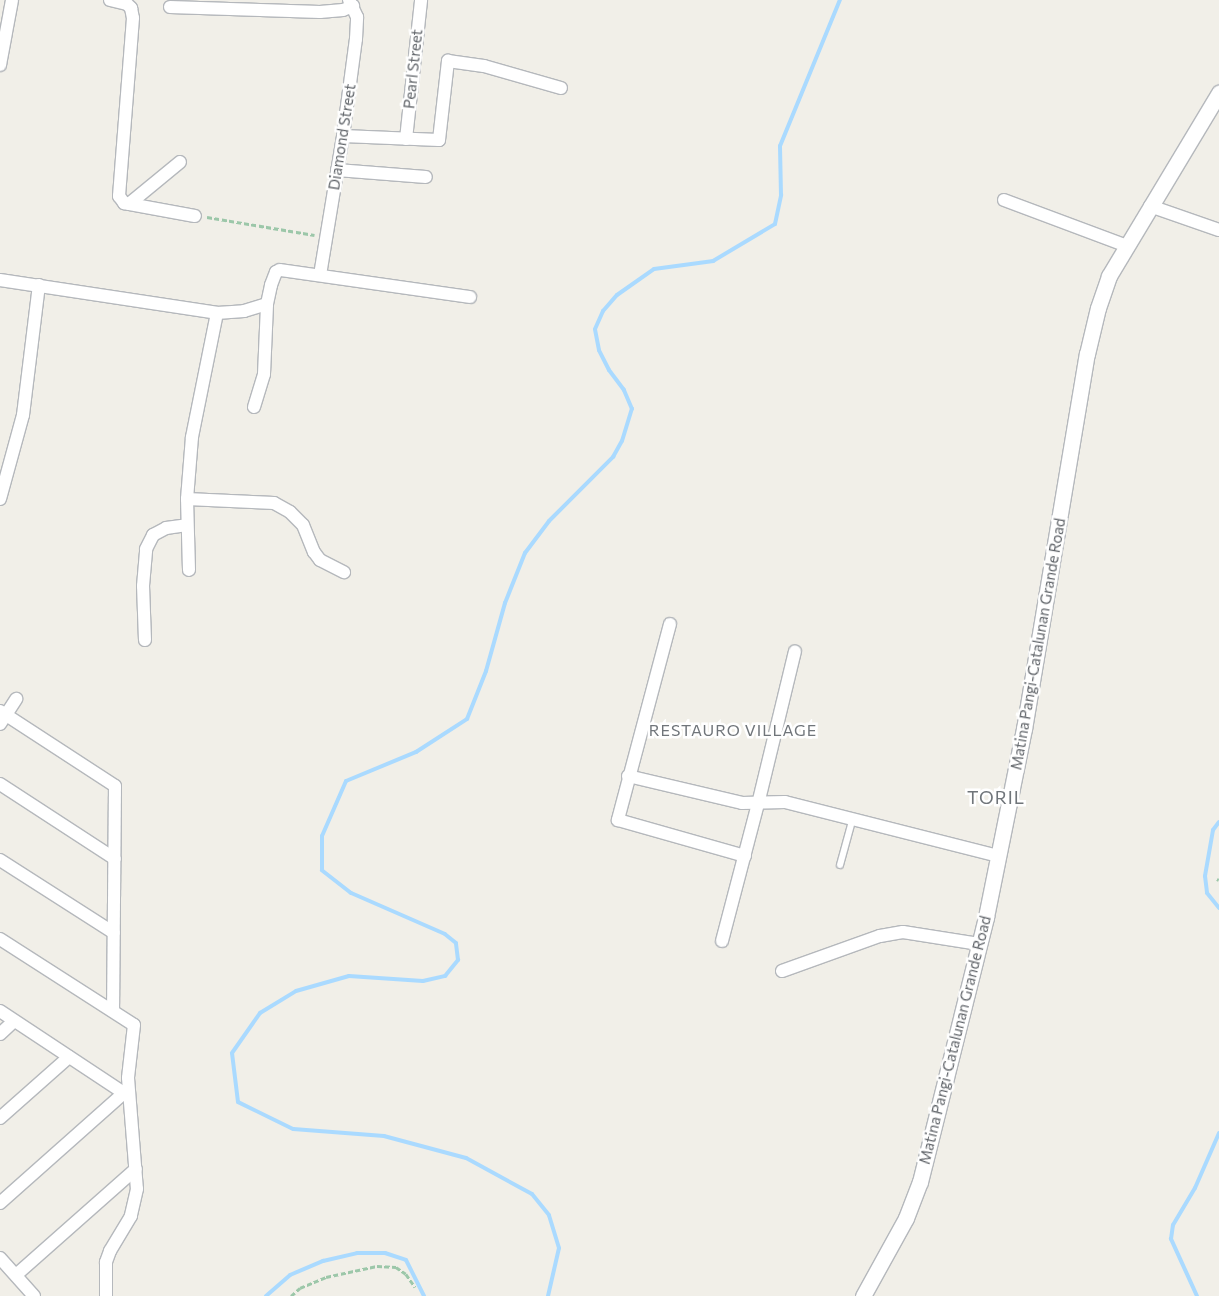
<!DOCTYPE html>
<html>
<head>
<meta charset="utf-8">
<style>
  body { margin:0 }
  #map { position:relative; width:1219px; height:1296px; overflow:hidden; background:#f1efe8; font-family:Commissioner,sans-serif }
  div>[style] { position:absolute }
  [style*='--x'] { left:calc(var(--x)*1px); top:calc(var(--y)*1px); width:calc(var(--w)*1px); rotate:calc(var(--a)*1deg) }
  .stream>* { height:4px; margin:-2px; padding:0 2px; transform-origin:2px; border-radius:2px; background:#aadaff }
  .path>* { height:2.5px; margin-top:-1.25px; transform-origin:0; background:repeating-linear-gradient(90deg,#9cc7a9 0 5px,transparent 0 7.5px) }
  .roads { filter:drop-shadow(1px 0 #b5b8bc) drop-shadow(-1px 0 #b5b8bc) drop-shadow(0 1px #b5b8bc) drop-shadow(0 -1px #b5b8bc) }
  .service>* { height:6px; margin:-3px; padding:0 3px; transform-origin:3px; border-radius:3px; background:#fff }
  .minor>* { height:12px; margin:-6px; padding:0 6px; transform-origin:6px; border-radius:6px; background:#fff }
  .tertiary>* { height:15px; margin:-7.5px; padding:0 7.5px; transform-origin:7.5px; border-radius:7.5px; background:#fff }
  span { translate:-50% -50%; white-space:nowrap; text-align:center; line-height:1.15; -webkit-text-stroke:5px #fff; paint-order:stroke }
  .street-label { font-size:15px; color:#5f6368 }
  .neighbourhood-label { font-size:16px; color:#70757a; letter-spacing:1px }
  .quarter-label { font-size:18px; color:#70757a; letter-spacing:1px }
</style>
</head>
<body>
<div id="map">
  <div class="stream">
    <i style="--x:1219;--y:822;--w:10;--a:127"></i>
    <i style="--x:1213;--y:830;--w:47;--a:99.9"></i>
    <i style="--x:1205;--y:876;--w:17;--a:83"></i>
    <i style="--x:1207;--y:893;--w:19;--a:51"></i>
    <i style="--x:266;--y:1296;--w:32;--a:-41"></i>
    <i style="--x:290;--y:1275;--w:36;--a:-23"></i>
    <i style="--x:323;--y:1261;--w:35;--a:-13"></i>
    <i style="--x:357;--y:1253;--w:28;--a:0"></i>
    <i style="--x:385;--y:1253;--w:22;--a:18"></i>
    <i style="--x:406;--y:1260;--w:40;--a:63.4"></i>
    <i style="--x:548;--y:1296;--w:49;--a:-77.1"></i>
    <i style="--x:559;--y:1248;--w:34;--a:-107"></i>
    <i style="--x:549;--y:1215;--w:27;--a:-129"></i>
    <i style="--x:532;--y:1194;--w:75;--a:-151.4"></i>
    <i style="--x:466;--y:1158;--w:85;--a:-165"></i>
    <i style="--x:384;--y:1136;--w:91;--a:-175.6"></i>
    <i style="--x:293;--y:1129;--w:61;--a:-153.9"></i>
    <i style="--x:238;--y:1102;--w:49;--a:-97"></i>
    <i style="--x:232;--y:1053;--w:49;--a:-55"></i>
    <i style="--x:260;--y:1013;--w:42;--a:-31.4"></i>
    <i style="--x:296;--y:991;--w:55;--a:-15.8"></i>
    <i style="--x:349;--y:976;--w:74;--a:3.9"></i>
    <i style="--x:423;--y:981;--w:23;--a:-13"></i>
    <i style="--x:445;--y:976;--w:21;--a:-51"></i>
    <i style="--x:458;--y:960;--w:17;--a:-97"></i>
    <i style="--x:456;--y:943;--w:14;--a:-141"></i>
    <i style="--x:445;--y:934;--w:103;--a:-156.4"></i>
    <i style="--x:351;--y:893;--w:37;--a:-142"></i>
    <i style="--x:322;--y:870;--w:34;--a:-90"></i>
    <i style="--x:322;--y:836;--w:60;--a:-66.4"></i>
    <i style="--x:346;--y:781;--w:76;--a:-22.5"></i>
    <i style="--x:416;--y:752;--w:61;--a:-32.9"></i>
    <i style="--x:467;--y:719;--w:52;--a:-68.4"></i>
    <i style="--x:486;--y:671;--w:71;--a:-74.4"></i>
    <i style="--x:505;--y:603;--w:54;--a:-68.2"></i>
    <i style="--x:525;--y:553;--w:40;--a:-53"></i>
    <i style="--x:549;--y:521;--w:91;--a:-45"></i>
    <i style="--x:613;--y:457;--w:18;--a:-61"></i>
    <i style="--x:622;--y:441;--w:34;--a:-73"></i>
    <i style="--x:632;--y:409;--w:21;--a:-113"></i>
    <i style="--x:624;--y:390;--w:25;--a:-127"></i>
    <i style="--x:609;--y:370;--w:22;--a:-117"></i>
    <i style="--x:599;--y:350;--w:21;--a:-101"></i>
    <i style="--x:595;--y:329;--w:20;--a:-66"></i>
    <i style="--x:603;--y:311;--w:21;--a:-49"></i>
    <i style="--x:617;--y:295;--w:45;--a:-35.1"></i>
    <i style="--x:654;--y:269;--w:60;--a:-7.7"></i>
    <i style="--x:713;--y:261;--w:72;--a:-30.8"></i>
    <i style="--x:775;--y:224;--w:30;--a:-78"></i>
    <i style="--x:781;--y:195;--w:49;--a:-91.2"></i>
    <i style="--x:780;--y:146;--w:158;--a:-67.7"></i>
    <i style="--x:1197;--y:1296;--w:63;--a:-114.5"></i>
    <i style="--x:1171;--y:1239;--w:14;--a:-82"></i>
    <i style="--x:1173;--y:1225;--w:43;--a:-59.3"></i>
    <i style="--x:1195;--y:1188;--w:60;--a:-66.4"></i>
  </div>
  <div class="path">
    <i style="--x:207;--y:217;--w:109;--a:9.5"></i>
    <i style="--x:1217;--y:879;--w:2;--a:27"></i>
    <i style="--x:291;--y:1296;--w:12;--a:-42"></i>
    <i style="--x:300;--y:1288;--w:28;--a:-23"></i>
    <i style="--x:326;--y:1277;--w:52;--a:-12.2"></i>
    <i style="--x:377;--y:1266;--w:19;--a:3"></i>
    <i style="--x:396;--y:1267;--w:12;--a:35"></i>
    <i style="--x:406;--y:1274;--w:16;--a:55"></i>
  </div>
  <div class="roads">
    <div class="service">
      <i style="--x:840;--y:865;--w:46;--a:-74.7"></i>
    </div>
    <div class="minor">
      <i style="--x:110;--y:0;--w:17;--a:13"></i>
      <i style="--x:127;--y:4;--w:6;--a:45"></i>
      <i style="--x:131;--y:8;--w:10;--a:79"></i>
      <i style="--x:133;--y:18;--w:179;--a:94.5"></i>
      <i style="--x:119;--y:196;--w:9;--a:54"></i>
      <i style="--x:124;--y:203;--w:72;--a:10.4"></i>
      <i style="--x:170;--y:7;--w:150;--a:1.9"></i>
      <i style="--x:320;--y:12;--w:23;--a:-5"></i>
      <i style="--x:343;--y:10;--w:11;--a:-22"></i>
      <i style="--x:0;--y:65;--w:66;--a:-79.5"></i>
      <i style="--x:343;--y:136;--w:96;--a:2.4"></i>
      <i style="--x:439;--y:140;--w:80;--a:-83.5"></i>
      <i style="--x:448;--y:61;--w:36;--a:8"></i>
      <i style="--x:484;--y:66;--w:80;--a:15.9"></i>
      <i style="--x:406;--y:139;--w:140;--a:-83.8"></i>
      <i style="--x:337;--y:170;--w:89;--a:4.5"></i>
      <i style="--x:1004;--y:200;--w:131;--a:20.5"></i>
      <i style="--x:129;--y:204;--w:66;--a:-39.5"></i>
      <i style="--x:1150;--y:206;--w:73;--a:19.2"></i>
      <i style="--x:320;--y:275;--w:141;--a:-80.6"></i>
      <i style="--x:343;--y:136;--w:98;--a:-82.4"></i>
      <i style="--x:356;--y:39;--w:22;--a:-87"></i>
      <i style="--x:357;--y:17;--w:19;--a:-115"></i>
      <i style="--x:0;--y:280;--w:219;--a:8.6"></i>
      <i style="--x:217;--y:313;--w:27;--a:-4"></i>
      <i style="--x:244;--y:311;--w:24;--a:-17"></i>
      <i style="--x:254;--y:407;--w:34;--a:-73"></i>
      <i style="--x:264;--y:374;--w:70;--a:-87.5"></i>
      <i style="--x:267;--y:304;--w:19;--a:-78"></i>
      <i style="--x:271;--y:285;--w:14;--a:-69"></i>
      <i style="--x:276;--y:272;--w:4;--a:-27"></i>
      <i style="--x:280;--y:270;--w:192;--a:8.1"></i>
      <i style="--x:0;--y:499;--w:87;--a:-74.7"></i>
      <i style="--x:23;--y:415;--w:131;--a:-83"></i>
      <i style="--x:187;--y:499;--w:87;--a:2.6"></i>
      <i style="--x:274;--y:503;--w:18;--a:29"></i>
      <i style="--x:290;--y:512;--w:18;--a:45"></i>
      <i style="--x:303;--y:525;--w:29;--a:68"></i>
      <i style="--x:314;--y:552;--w:10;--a:53"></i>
      <i style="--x:320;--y:560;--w:27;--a:27"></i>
      <i style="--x:189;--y:570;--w:71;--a:-91.6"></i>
      <i style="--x:187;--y:499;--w:62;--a:-85.4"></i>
      <i style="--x:192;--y:437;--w:126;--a:-78.6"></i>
      <i style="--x:670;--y:624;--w:203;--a:104.9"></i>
      <i style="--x:618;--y:820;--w:132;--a:15.8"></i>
      <i style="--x:145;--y:640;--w:54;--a:-92.1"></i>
      <i style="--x:143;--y:586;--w:37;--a:-85"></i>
      <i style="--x:146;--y:549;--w:16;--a:-63"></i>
      <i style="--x:153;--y:535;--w:15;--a:-28"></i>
      <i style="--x:166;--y:528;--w:21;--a:-8"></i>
      <i style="--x:0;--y:711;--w:137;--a:33.1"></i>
      <i style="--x:115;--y:786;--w:225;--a:90.5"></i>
      <i style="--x:0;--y:724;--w:30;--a:-57"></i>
      <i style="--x:628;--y:776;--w:117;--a:13.3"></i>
      <i style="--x:742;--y:803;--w:43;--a:-1.3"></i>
      <i style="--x:785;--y:802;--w:221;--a:14.2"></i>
      <i style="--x:0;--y:784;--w:137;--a:33.1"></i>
      <i style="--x:0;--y:860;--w:135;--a:32.6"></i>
      <i style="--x:0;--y:939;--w:159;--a:32.7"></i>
      <i style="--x:134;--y:1025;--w:53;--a:96.5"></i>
      <i style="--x:128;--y:1078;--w:111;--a:85.4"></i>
      <i style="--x:137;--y:1189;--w:28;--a:103"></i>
      <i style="--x:131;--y:1216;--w:41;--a:121"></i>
      <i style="--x:110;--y:1251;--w:12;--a:110"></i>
      <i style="--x:106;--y:1262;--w:34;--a:90"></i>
      <i style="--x:722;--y:941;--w:142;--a:-75.3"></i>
      <i style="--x:758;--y:804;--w:157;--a:-76.4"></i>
      <i style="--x:782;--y:971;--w:104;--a:-19.7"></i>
      <i style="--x:880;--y:936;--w:23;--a:-10"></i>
      <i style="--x:903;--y:932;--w:77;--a:9"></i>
      <i style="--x:0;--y:1011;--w:149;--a:33.5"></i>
      <i style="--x:0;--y:1034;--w:19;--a:-43"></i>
      <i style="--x:0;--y:1118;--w:92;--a:-41.5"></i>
      <i style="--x:0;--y:1203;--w:166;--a:-41.6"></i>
      <i style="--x:124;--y:1093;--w:5;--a:-11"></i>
      <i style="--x:0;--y:1258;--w:51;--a:48.2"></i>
      <i style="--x:16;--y:1275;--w:160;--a:-41.5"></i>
    </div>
    <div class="tertiary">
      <i style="--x:863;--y:1296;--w:89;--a:-61.1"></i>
      <i style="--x:906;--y:1218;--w:39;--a:-69"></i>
      <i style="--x:920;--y:1182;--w:273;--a:-76"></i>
      <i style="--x:986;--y:917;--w:192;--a:-78.6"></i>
      <i style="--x:1024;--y:729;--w:380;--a:-80.5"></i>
      <i style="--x:1087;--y:354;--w:47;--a:-76.6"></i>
      <i style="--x:1098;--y:308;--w:34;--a:-71"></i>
      <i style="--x:1109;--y:276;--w:214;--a:-59"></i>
    </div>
  </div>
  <div class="street-label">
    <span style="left:413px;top:69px;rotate:-84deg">Pearl Street</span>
    <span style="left:342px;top:137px;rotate:-81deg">Diamond Street</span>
    <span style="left:1038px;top:644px;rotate:-80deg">Matina Pangi-Catalunan Grande Road</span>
    <span style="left:955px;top:1040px;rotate:-76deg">Matina Pangi-Catalunan Grande Road</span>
  </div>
  <div class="neighbourhood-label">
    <span style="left:733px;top:730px">RESTAURO VILLAGE</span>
  </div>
  <div class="quarter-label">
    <span style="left:996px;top:797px">TORIL</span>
  </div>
</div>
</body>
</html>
